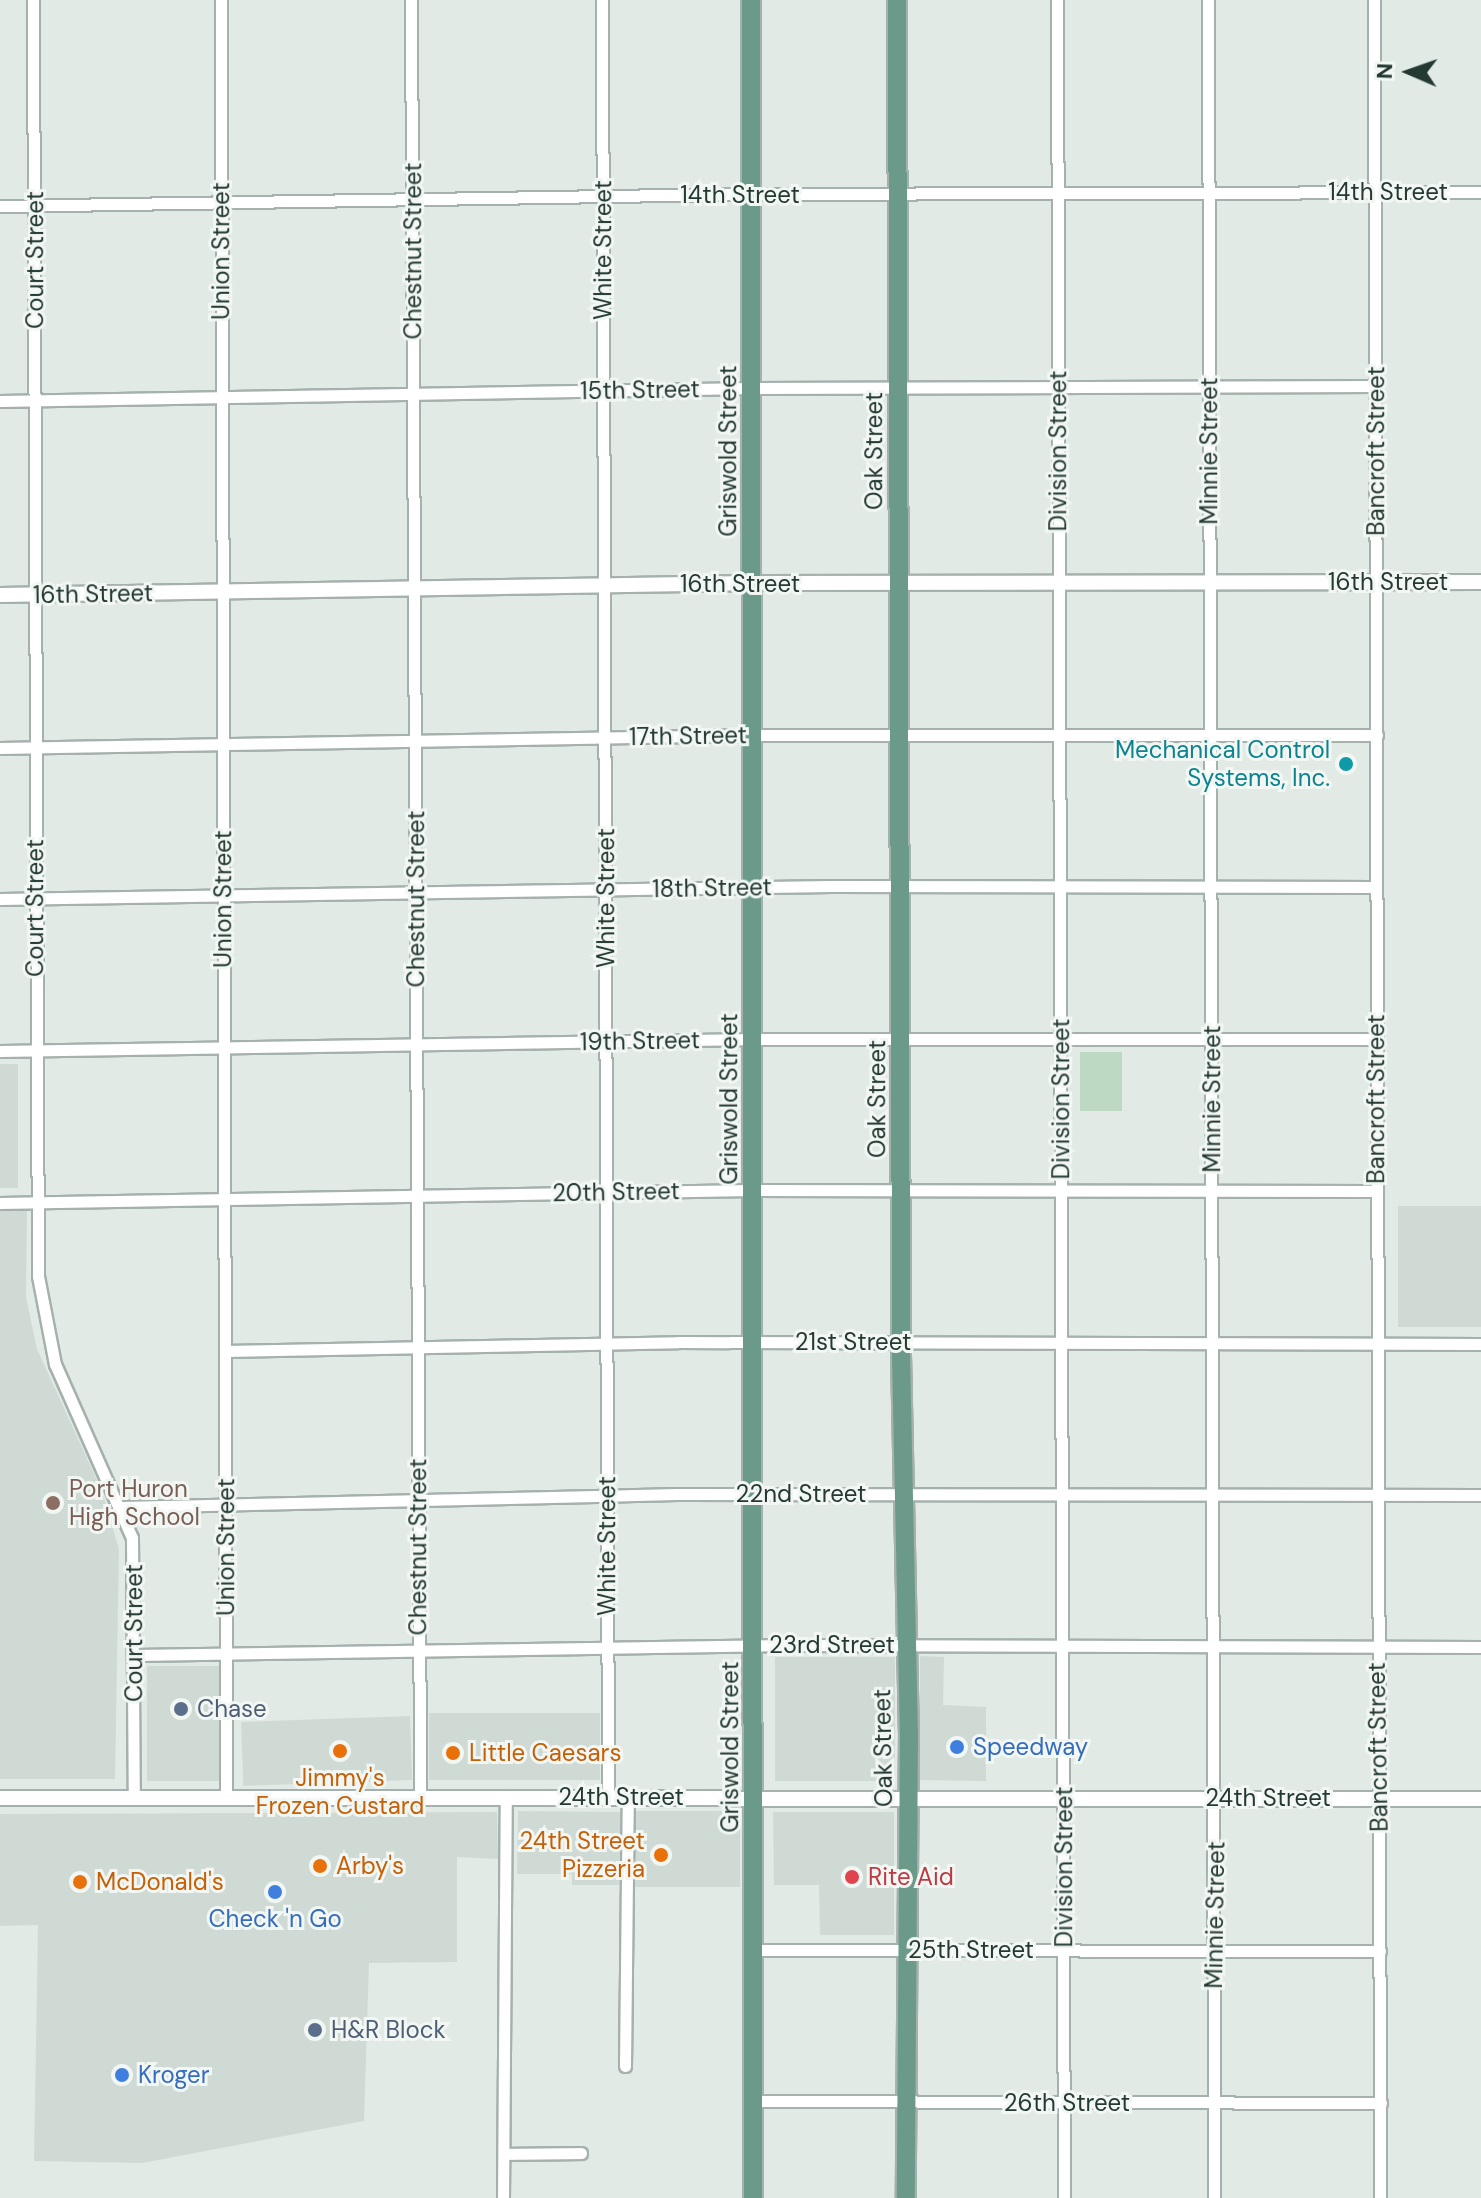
<!DOCTYPE html>
<html>
<head>
<meta charset="utf-8">
<style>
  body { margin:0 }
  #map { position:relative; width:1481px; height:2198px; overflow:hidden; background:#e2eae6; font-family:"DM Sans",sans-serif }
  div>[style] { position:absolute }
  [style*='--x'] { left:calc(var(--x)*1px); top:calc(var(--y)*1px); width:calc(var(--w)*1px); rotate:calc(var(--a)*1deg) }
  .built>* { inset:0; background:#d0dad5; transform-origin:0 0 }
  .green>* { inset:0; background:#bdd9c3; transform-origin:0 0 }
  .roads { filter:drop-shadow(2px 0 #a5b1ac) drop-shadow(-2px 0 #a5b1ac) drop-shadow(0 2px #a5b1ac) drop-shadow(0 -2px #a5b1ac) }
  .minor>* { height:11px; margin:-5.5px; padding:0 5.5px; transform-origin:5.5px; border-radius:5.5px; background:#fff }
  .tertiary>* { height:14px; margin:-7px; padding:0 7px; transform-origin:7px; border-radius:7px; background:#fff }
  .primary>* { height:18px; margin:-9px; padding:0 9px; transform-origin:9px; border-radius:9px; background:#6b9a8b }
  .dots>* { width:22px; height:22px; translate:-50% -50%; box-sizing:border-box; border:4px solid #f2f7f4; border-radius:50% }
  span { translate:-50% -50%; white-space:nowrap; text-align:center; line-height:1.15; -webkit-text-stroke:6px #f2f7f4; paint-order:stroke }
  .street-label { font-size:24px; color:#243932 }
  .culture-label { font-size:24px; color:#0d838f }
  .right { translate:-100% -50%; text-align:right }
  .education-label { font-size:24px; color:#785e54 }
  .left { translate:0 -50%; text-align:left }
  .service-label { font-size:24px; color:#4e5e75 }
  .shop-label { font-size:24px; color:#366cbe }
  .food-label { font-size:24px; color:#c56008 }
  .health-label { font-size:24px; color:#be3a42 }
  .north { position:absolute; left:1369px; top:32px; width:80px; height:80px; -webkit-text-stroke:6px #f2f7f4; paint-order:stroke; rotate:272deg; font-size:22px; font-weight:700; line-height:32px; text-align:center; color:#243932 }
  .north::after { content:''; display:block; margin:auto; width:28px; height:36px; background:#243932; clip-path:polygon(50% 0,100% 100%,50% 72%,0 100%) }
</style>
</head>
<body>
<div id="map">
  <div class="built">
    <i style="left:0;top:1064px;width:18px;height:124px"></i>
    <i style="left:1398px;top:1206px;width:83px;height:121px"></i>
    <i style="clip-path:polygon(0 1211px,27px 1211px,26px 1297px,37px 1349px,102px 1491px,119px 1549px,115px 1779px,0 1779px)"></i>
    <i style="clip-path:polygon(920px 1656px,944px 1657px,943px 1705px,986px 1707px,986px 1781px,920px 1780px)"></i>
    <i style="left:895px;top:1657px;width:124px;height:120px;rotate:90deg"></i>
    <i style="left:147px;top:1666px;width:74px;height:115px"></i>
    <i style="left:600px;top:1713px;width:67px;height:171px;rotate:90deg"></i>
    <i style="left:410px;top:1716px;width:64px;height:169px;rotate:88deg"></i>
    <i style="clip-path:polygon(518px 1811px,620px 1812px,620px 1885px,572px 1885px,572px 1874px,517px 1874px)"></i>
    <i style="left:740px;top:1811px;width:76px;height:105px;rotate:90deg"></i>
    <i style="clip-path:polygon(497px 1812px,498px 1859px,457px 1857px,457px 1962px,369px 1963px,364px 2121px,142px 2163px,34px 2161px,38px 1925px,0 1926px,0 1814px)"></i>
    <i style="clip-path:polygon(773px 1812px,894px 1812px,894px 1935px,820px 1935px,819px 1885px,774px 1885px)"></i>
  </div>
  <div class="green">
    <i style="left:1080px;top:1052px;width:42px;height:59px"></i>
  </div>
  <div class="roads">
    <div class="minor">
      <i style="--x:33;--y:0;--w:1276;--a:89.78"></i>
      <i style="--x:38;--y:1276;--w:90;--a:79.1"></i>
      <i style="--x:55;--y:1364;--w:190;--a:66.1"></i>
      <i style="--x:132;--y:1538;--w:259;--a:89.6"></i>
      <i style="--x:221;--y:0;--w:1797;--a:89.84"></i>
      <i style="--x:411;--y:0;--w:1797;--a:89.71"></i>
      <i style="--x:602;--y:0;--w:1797;--a:89.81"></i>
      <i style="--x:1057;--y:0;--w:2198;--a:89.82"></i>
      <i style="--x:1208;--y:0;--w:2198;--a:89.84"></i>
      <i style="--x:1374;--y:0;--w:2198;--a:89.84"></i>
      <i style="--x:0;--y:206;--w:729;--a:-0.94"></i>
      <i style="--x:729;--y:194;--w:752;--a:-0.15"></i>
      <i style="--x:0;--y:401;--w:752;--a:-0.99"></i>
      <i style="--x:752;--y:388;--w:624;--a:-0.18"></i>
      <i style="--x:0;--y:748;--w:753;--a:-0.99"></i>
      <i style="--x:753;--y:735;--w:624;--a:0"></i>
      <i style="--x:0;--y:899;--w:831;--a:-0.9"></i>
      <i style="--x:831;--y:886;--w:545;--a:0.11"></i>
      <i style="--x:0;--y:1051;--w:753;--a:-0.91"></i>
      <i style="--x:753;--y:1039;--w:623;--a:0"></i>
      <i style="--x:0;--y:1203;--w:752;--a:-0.99"></i>
      <i style="--x:752;--y:1190;--w:624;--a:0.09"></i>
      <i style="--x:225;--y:1351;--w:453;--a:-1.1"></i>
      <i style="--x:678;--y:1342;--w:803;--a:0.14"></i>
      <i style="--x:122;--y:1507;--w:555;--a:-1.34"></i>
      <i style="--x:677;--y:1494;--w:804;--a:0.07"></i>
      <i style="--x:135;--y:1655;--w:651;--a:-0.88"></i>
      <i style="--x:786;--y:1645;--w:695;--a:0.16"></i>
      <i style="--x:754;--y:1950;--w:626;--a:0.09"></i>
      <i style="--x:625;--y:2066;--w:269;--a:-89.4"></i>
      <i style="--x:753;--y:2101;--w:628;--a:0.18"></i>
      <i style="--x:504;--y:2154;--w:77;--a:-0.7"></i>
      <i style="--x:503;--y:2198;--w:401;--a:-89.6"></i>
    </div>
    <div class="tertiary">
      <i style="--x:0;--y:595;--w:752;--a:-0.91"></i>
      <i style="--x:752;--y:583;--w:729;--a:-0.08"></i>
      <i style="--x:0;--y:1798;--w:1481;--a:0.04"></i>
    </div>
    <div class="primary">
      <i style="--x:751;--y:0;--w:2198;--a:89.95"></i>
      <i style="--x:897;--y:0;--w:1355;--a:89.83"></i>
      <i style="--x:901;--y:1355;--w:377;--a:88.8"></i>
      <i style="--x:909;--y:1732;--w:466;--a:90.4"></i>
    </div>
  </div>
  <div class="dots">
    <i style="left:1346px;top:764px;background:#0f9aa8"></i>
    <i style="left:53px;top:1503px;background:#8d6e63"></i>
    <i style="left:181px;top:1709px;background:#5c6f8a"></i>
    <i style="left:957px;top:1747px;background:#3f7fe0"></i>
    <i style="left:340px;top:1751px;background:#e8710a"></i>
    <i style="left:453px;top:1753px;background:#e8710a"></i>
    <i style="left:661px;top:1855px;background:#e8710a"></i>
    <i style="left:320px;top:1866px;background:#e8710a"></i>
    <i style="left:852px;top:1877px;background:#e0444e"></i>
    <i style="left:80px;top:1882px;background:#e8710a"></i>
    <i style="left:275px;top:1892px;background:#3f7fe0"></i>
    <i style="left:315px;top:2030px;background:#5c6f8a"></i>
    <i style="left:122px;top:2075px;background:#3f7fe0"></i>
  </div>
  <div class="street-label">
    <span style="left:1388px;top:192px">14th Street</span>
    <span style="left:740px;top:195px">14th Street</span>
    <span style="left:603px;top:250px;rotate:-90deg">White Street</span>
    <span style="left:221px;top:251px;rotate:-90deg">Union Street</span>
    <span style="left:413px;top:251px;rotate:-90deg">Chestnut Street</span>
    <span style="left:35px;top:260px;rotate:-90deg">Court Street</span>
    <span style="left:640px;top:390px;rotate:-1deg">15th Street</span>
    <span style="left:728px;top:451px;rotate:-90deg">Griswold Street</span>
    <span style="left:874px;top:451px;rotate:-90deg">Oak Street</span>
    <span style="left:1058px;top:451px;rotate:-90deg">Division Street</span>
    <span style="left:1209px;top:451px;rotate:-90deg">Minnie Street</span>
    <span style="left:1376px;top:451px;rotate:-90deg">Bancroft Street</span>
    <span style="left:1388px;top:582px">16th Street</span>
    <span style="left:740px;top:584px">16th Street</span>
    <span style="left:93px;top:594px;rotate:-1deg">16th Street</span>
    <span style="left:688px;top:736px;rotate:-1deg">17th Street</span>
    <span style="left:712px;top:888px;rotate:-1deg">18th Street</span>
    <span style="left:606px;top:898px;rotate:-90deg">White Street</span>
    <span style="left:223px;top:899px;rotate:-90deg">Union Street</span>
    <span style="left:416px;top:899px;rotate:-90deg">Chestnut Street</span>
    <span style="left:35px;top:908px;rotate:-90deg">Court Street</span>
    <span style="left:640px;top:1041px;rotate:-1deg">19th Street</span>
    <span style="left:729px;top:1099px;rotate:-90deg">Griswold Street</span>
    <span style="left:877px;top:1099px;rotate:-90deg">Oak Street</span>
    <span style="left:1061px;top:1099px;rotate:-90deg">Division Street</span>
    <span style="left:1212px;top:1099px;rotate:-90deg">Minnie Street</span>
    <span style="left:1376px;top:1099px;rotate:-90deg">Bancroft Street</span>
    <span style="left:616px;top:1192px;rotate:-1deg">20th Street</span>
    <span style="left:853px;top:1342px">21st Street</span>
    <span style="left:801px;top:1494px">22nd Street</span>
    <span style="left:607px;top:1546px;rotate:-90deg">White Street</span>
    <span style="left:226px;top:1547px;rotate:-90deg">Union Street</span>
    <span style="left:418px;top:1547px;rotate:-90deg">Chestnut Street</span>
    <span style="left:134px;top:1633px;rotate:-90deg">Court Street</span>
    <span style="left:832px;top:1645px">23rd Street</span>
    <span style="left:730px;top:1747px;rotate:-90deg">Griswold Street</span>
    <span style="left:1378px;top:1747px;rotate:-91deg">Bancroft Street</span>
    <span style="left:883px;top:1748px;rotate:-91deg">Oak Street</span>
    <span style="left:621px;top:1797px">24th Street</span>
    <span style="left:1268px;top:1798px">24th Street</span>
    <span style="left:1064px;top:1867px;rotate:-90deg">Division Street</span>
    <span style="left:1215px;top:1915px;rotate:-89deg">Minnie Street</span>
    <span style="left:971px;top:1950px">25th Street</span>
    <span style="left:1067px;top:2103px">26th Street</span>
  </div>
  <div class="culture-label">
    <span class="right" style="left:1330px;top:764px">Mechanical Control<br>Systems, Inc.</span>
  </div>
  <div class="education-label">
    <span class="left" style="left:69px;top:1503px">Port Huron<br>High School</span>
  </div>
  <div class="service-label">
    <span class="left" style="left:197px;top:1709px">Chase</span>
    <span class="left" style="left:331px;top:2030px">H&amp;R Block</span>
  </div>
  <div class="shop-label">
    <span class="left" style="left:973px;top:1747px">Speedway</span>
    <span style="left:275px;top:1919px">Check 'n Go</span>
    <span class="left" style="left:138px;top:2075px">Kroger</span>
  </div>
  <div class="food-label">
    <span class="left" style="left:469px;top:1753px">Little Caesars</span>
    <span style="left:340px;top:1792px">Jimmy's<br>Frozen Custard</span>
    <span class="right" style="left:645px;top:1855px">24th Street<br>Pizzeria</span>
    <span class="left" style="left:336px;top:1866px">Arby's</span>
    <span class="left" style="left:96px;top:1882px">McDonald's</span>
  </div>
  <div class="health-label">
    <span class="left" style="left:868px;top:1877px">Rite Aid</span>
  </div>
  <div class="north">N</div>
</div>
</body>
</html>
